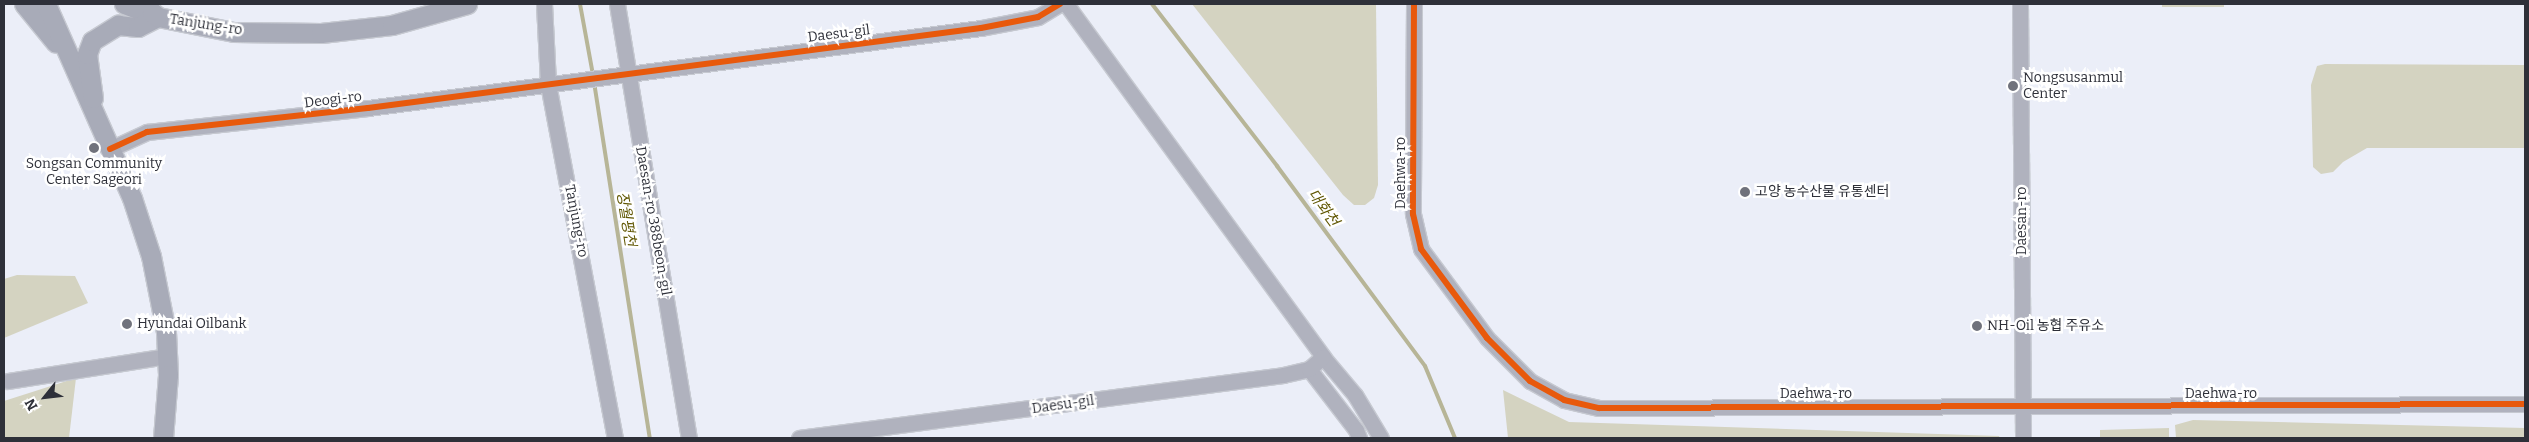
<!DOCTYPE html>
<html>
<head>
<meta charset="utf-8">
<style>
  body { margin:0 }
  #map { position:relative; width:2529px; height:442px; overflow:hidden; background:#ebeef8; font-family:Bitter,"Noto Sans KR",serif }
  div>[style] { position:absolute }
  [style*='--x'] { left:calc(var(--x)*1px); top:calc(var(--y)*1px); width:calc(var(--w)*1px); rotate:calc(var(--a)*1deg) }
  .green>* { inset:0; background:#d4d3c1; transform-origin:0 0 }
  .stream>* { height:4px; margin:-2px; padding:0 2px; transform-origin:2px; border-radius:2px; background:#b7b597 }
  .roads { filter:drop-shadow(1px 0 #c6c9d1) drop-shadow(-1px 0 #c6c9d1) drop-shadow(0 1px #c6c9d1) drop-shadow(0 -1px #c6c9d1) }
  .minor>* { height:15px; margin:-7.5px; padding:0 7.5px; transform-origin:7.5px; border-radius:7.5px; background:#b0b2be }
  .major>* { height:19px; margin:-9.5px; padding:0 9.5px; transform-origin:9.5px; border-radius:9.5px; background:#a8abb8 }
  .cycleway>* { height:6px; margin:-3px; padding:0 3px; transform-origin:3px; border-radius:3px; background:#e8590c }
  .dots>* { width:14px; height:14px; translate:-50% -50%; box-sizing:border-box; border:2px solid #fff; border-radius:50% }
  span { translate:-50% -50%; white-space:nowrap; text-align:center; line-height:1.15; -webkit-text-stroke:5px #fff; paint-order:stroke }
  .street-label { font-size:14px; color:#2e3039 }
  .poi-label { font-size:14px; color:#2e3039 }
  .left { translate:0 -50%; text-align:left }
  .water-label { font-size:15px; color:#615703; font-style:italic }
  .frame { position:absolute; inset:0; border:5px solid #2e3039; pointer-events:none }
  .north { position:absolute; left:20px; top:372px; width:50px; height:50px; -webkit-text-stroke:4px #fff; paint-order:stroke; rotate:241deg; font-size:14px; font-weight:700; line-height:20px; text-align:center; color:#2e3039 }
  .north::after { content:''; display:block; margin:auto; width:18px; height:22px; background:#2e3039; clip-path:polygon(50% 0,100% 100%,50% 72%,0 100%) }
</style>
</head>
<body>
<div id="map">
  <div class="green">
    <i style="clip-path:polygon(1192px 4px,1376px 4px,1378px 185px,1374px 198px,1365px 205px,1354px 205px,1343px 195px)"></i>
    <i style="left:2162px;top:4px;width:62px;height:3px"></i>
    <i style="clip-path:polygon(2325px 64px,2525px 65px,2525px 148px,2367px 148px,2343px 162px,2333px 172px,2321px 174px,2313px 167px,2311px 85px,2317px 66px)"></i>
    <i style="clip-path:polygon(17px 275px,75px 276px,88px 303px,4px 338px,4px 279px)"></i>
    <i style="clip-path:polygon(76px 378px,69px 438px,4px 438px,4px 401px)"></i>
    <i style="clip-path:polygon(1503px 390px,1569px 422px,1999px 436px,2000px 438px,1508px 438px)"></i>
    <i style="clip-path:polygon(2193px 420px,2525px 428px,2525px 438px,2176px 438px,2175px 425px)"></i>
    <i style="clip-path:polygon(2169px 428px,2169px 438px,2100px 438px,2100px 430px)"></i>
  </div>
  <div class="stream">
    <i style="--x:580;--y:4;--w:72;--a:79.6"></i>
    <i style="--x:1152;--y:4;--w:205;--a:52.3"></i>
    <i style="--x:1277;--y:166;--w:249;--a:53.5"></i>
    <i style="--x:1425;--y:366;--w:78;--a:67.4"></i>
    <i style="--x:594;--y:82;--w:360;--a:81.1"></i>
  </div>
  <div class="roads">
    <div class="minor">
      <i style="--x:544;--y:4;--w:80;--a:87.1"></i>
      <i style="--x:548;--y:84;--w:360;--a:79.3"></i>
      <i style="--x:617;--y:4;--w:440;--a:80.6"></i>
      <i style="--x:1066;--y:4;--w:437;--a:53.9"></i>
      <i style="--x:1323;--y:357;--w:50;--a:49.9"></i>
      <i style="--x:1355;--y:395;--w:50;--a:58.8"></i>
      <i style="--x:1414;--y:4;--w:210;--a:90.3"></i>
      <i style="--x:1413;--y:214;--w:36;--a:77"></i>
      <i style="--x:1421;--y:249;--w:111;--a:53.4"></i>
      <i style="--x:1487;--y:338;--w:61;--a:45"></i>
      <i style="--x:1530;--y:381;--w:39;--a:29"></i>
      <i style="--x:1564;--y:400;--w:36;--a:13"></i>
      <i style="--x:1599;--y:408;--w:926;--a:-0.25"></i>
      <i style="--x:2020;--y:4;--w:434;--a:89.6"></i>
      <i style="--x:110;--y:149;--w:41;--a:-24.7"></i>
      <i style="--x:147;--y:132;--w:222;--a:-6.2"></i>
      <i style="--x:368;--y:108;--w:618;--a:-7.44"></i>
      <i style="--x:981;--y:28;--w:58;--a:-10.9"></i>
      <i style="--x:1038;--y:17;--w:26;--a:-31"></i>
      <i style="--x:1309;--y:369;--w:77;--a:52.4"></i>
      <i style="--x:1356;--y:430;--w:9;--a:69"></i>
      <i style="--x:8;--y:381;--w:161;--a:-8.9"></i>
      <i style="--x:799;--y:438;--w:488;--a:-7.4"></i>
      <i style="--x:1283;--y:375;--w:27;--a:-13"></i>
      <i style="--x:1309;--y:369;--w:18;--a:-41"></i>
    </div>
    <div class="major">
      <i style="--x:24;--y:4;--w:50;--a:50.6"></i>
      <i style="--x:46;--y:4;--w:212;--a:66.1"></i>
      <i style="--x:132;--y:198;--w:61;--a:71.9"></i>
      <i style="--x:151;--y:256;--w:77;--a:78.8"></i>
      <i style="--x:166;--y:332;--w:43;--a:87.3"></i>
      <i style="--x:168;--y:375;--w:63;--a:94.5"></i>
      <i style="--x:124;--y:4;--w:36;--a:21"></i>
      <i style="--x:158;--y:17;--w:77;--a:11.2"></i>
      <i style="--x:234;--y:32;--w:87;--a:0.7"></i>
      <i style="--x:321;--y:33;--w:71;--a:-6.4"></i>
      <i style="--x:392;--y:25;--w:78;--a:-15.6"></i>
      <i style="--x:93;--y:98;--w:44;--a:-97.8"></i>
      <i style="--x:87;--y:54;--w:14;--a:-69"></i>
      <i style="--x:92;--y:41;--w:31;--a:-32"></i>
      <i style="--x:118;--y:25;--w:20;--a:6"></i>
      <i style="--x:138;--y:27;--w:22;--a:-27"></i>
      <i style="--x:158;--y:17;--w:8;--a:-140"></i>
    </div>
  </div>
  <div class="cycleway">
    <i style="--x:1414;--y:4;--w:210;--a:90.3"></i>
    <i style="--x:1413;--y:214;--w:36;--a:77"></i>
    <i style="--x:1421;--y:249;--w:111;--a:53.4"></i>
    <i style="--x:1487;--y:338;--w:61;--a:45"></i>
    <i style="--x:1530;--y:381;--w:39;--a:29"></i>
    <i style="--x:1564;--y:400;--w:36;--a:13"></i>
    <i style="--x:1599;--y:408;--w:926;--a:-0.25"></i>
    <i style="--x:110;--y:149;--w:41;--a:-24.7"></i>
    <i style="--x:147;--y:132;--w:222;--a:-6.2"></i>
    <i style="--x:368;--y:108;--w:618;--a:-7.44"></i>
    <i style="--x:981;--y:28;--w:58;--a:-10.9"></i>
    <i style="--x:1038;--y:17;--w:26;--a:-31"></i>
  </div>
  <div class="dots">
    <i style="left:2013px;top:86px;background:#70727c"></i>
    <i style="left:94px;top:148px;background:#70727c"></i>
    <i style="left:1745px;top:192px;background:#70727c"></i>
    <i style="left:127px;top:324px;background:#70727c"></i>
    <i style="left:1977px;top:326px;background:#70727c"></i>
  </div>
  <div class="street-label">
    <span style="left:206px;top:25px;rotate:9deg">Tanjung-ro</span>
    <span style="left:839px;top:34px;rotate:-7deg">Daesu-gil</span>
    <span style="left:333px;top:100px;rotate:-7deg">Deogi-ro</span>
    <span style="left:1401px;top:173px;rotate:-90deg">Daehwa-ro</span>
    <span style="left:576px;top:221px;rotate:79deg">Tanjung-ro</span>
    <span style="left:653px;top:221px;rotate:80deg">Daesan-ro 388beon-gil</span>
    <span style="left:2022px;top:221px;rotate:-90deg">Daesan-ro</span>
    <span style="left:1816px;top:394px">Daehwa-ro</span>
    <span style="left:2221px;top:394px">Daehwa-ro</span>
    <span style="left:1063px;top:405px;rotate:-8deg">Daesu-gil</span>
  </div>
  <div class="poi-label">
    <span class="left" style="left:2023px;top:86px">Nongsusanmul<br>Center</span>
    <span style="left:94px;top:172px">Songsan Community<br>Center Sageori</span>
    <span class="left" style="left:1755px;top:192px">고양 농수산물 유통센터</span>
    <span class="left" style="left:137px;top:324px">Hyundai Oilbank</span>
    <span class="left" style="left:1987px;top:326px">NH-Oil 농협 주유소</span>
  </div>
  <div class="water-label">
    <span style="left:1323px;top:208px;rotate:54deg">대화천</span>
    <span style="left:626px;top:219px;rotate:81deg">장월평천</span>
  </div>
  <div class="frame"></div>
  <div class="north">N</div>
</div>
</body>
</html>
